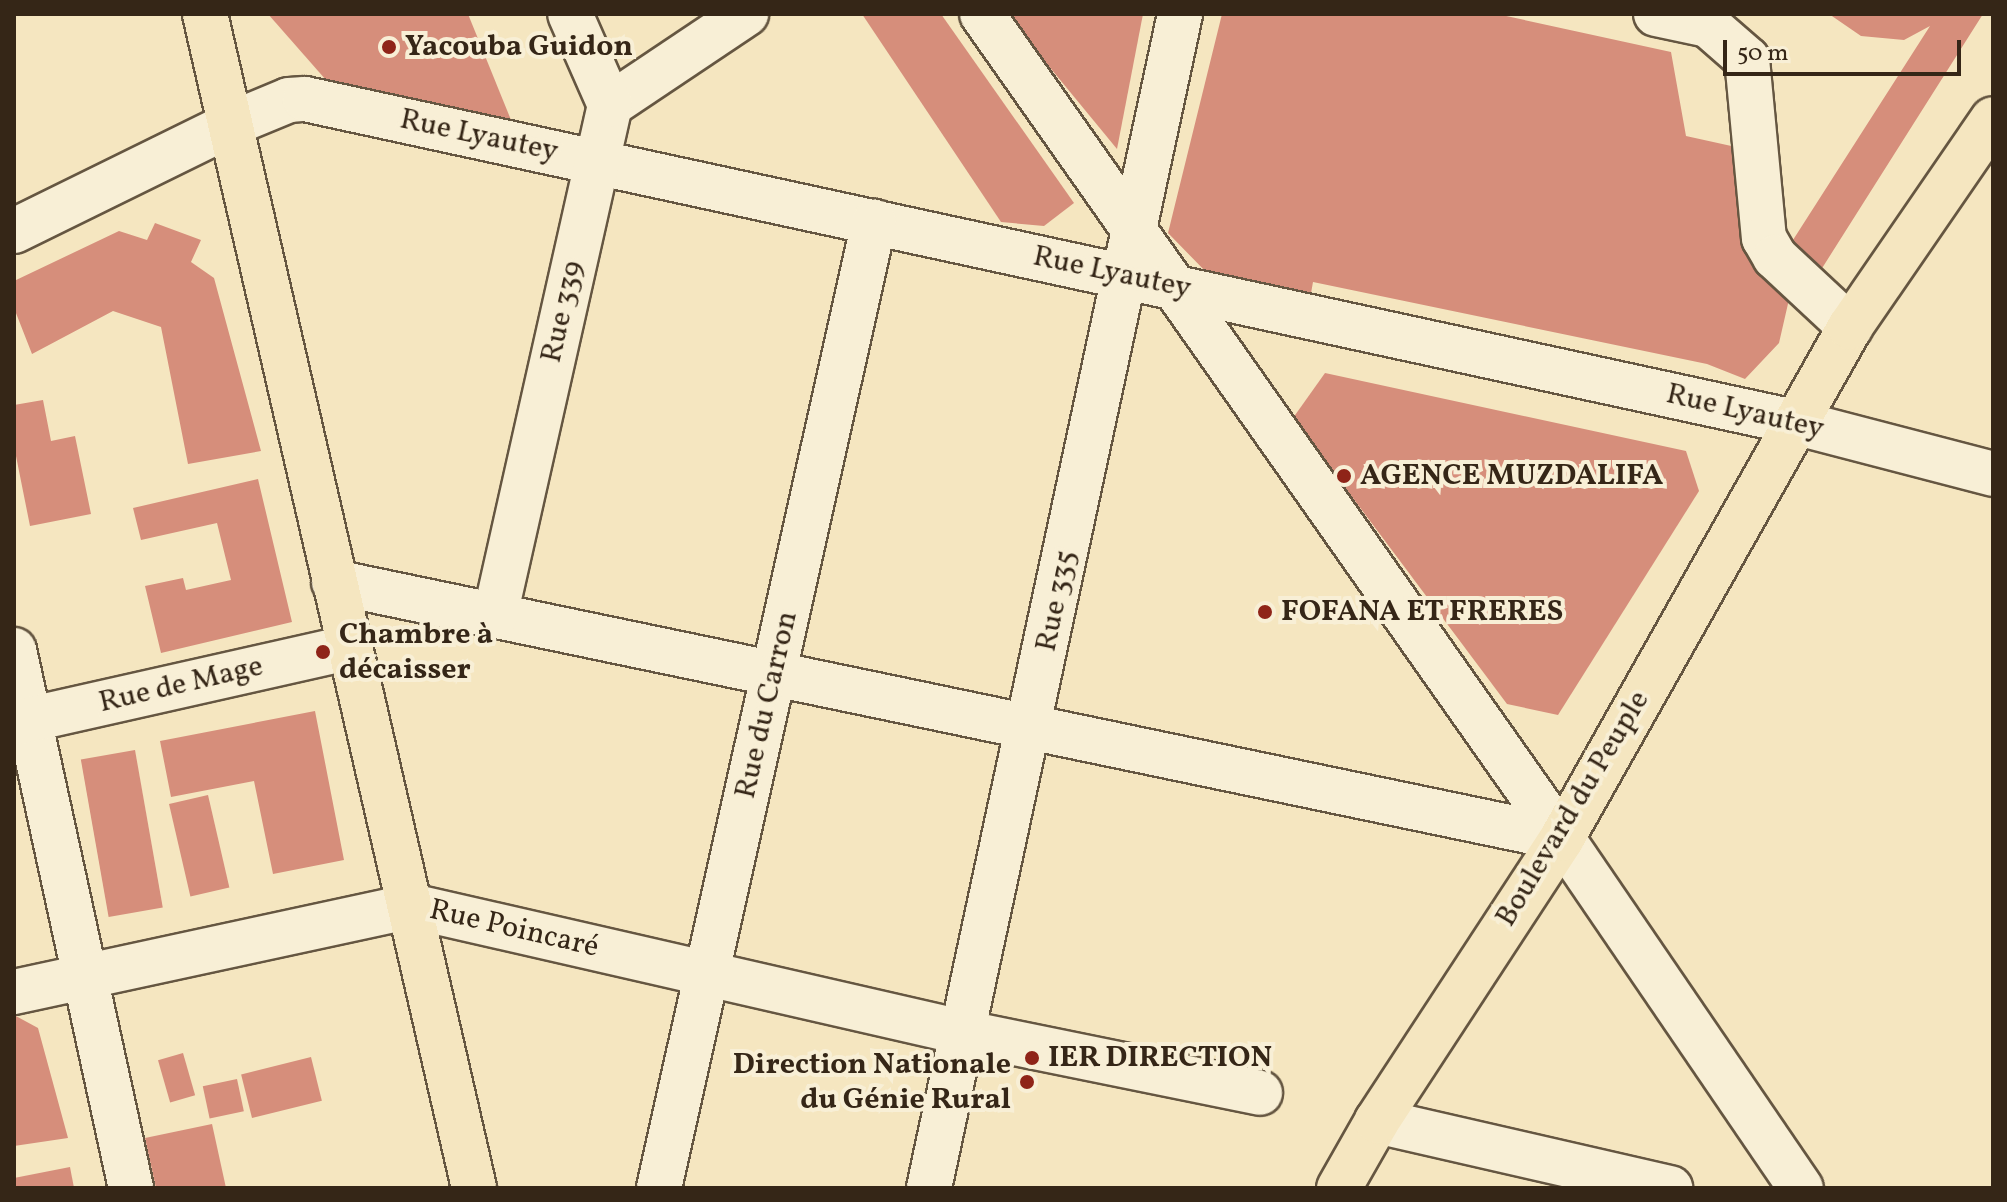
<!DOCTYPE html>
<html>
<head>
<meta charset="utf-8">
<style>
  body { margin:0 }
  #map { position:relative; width:2007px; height:1202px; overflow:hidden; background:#f5e6c0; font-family:Vollkorn,serif }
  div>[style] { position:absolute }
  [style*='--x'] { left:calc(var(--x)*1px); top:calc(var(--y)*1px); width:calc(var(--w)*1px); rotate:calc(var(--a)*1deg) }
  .building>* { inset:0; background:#d68e7b; transform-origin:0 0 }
  .roads { filter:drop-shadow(2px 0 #655641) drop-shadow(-2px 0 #655641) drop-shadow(0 2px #655641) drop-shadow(0 -2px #655641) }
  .minor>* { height:44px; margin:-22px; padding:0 22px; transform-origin:22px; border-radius:22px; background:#f8efd6 }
  .major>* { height:44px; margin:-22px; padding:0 22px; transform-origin:22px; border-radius:22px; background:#f5e6c0 }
  .dots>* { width:22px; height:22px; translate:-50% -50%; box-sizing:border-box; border:4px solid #f8efd6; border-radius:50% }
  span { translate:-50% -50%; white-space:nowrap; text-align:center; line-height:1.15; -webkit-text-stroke:8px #f8efd6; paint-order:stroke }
  .poi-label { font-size:30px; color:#352617; font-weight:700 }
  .left { translate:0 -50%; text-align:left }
  .right { translate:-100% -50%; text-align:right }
  .street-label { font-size:30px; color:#352617 }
  .frame { position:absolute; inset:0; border:16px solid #352617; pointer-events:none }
  .scale { position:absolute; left:1723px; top:40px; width:238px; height:36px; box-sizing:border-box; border:4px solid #352617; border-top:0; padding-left:10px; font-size:24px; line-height:28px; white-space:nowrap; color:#352617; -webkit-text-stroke:6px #f8efd6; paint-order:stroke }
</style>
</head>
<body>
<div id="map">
  <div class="building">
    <i style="clip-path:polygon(268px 14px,468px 14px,511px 120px,326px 80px)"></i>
    <i style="clip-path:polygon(862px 14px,941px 14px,1074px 203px,1044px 226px,1001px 222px)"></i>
    <i style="clip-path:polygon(1006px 14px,1143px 14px,1117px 149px)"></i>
    <i style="clip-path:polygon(1222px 14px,1497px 14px,1671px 52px,1686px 136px,1754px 151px,1790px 295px,1779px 343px,1745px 379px,1707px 364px,1313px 282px,1310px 299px,1209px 275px,1168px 233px)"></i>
    <i style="clip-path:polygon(1829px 14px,1983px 14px,1819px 273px,1784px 254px,1930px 26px,1904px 40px,1861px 36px)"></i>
    <i style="clip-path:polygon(155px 223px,201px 240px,191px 262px,214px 278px,261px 451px,188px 464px,161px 327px,113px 311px,32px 354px,14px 308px,14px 281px,119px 231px,147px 240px)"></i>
    <i style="clip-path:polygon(1325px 373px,1686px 451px,1699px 491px,1558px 715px,1507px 704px,1293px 418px)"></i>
    <i style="clip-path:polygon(43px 400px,51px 441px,75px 436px,91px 514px,30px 526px,14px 446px,14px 405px)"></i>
    <i style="clip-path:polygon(258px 479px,292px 622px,161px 653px,145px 586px,183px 578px,186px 590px,231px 580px,217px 523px,141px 540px,133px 508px)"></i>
    <i style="clip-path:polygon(315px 711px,344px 860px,273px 874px,254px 781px,171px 797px,160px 741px)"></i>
    <i style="left:135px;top:750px;width:160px;height:55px;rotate:80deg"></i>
    <i style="left:208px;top:795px;width:95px;height:40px;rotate:77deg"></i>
    <i style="clip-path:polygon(14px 1015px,38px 1028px,68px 1138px,14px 1146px)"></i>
    <i style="left:183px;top:1053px;width:44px;height:26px;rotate:74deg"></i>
    <i style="left:311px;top:1057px;width:45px;height:72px;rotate:76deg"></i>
    <i style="left:237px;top:1079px;width:33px;height:35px;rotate:78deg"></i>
    <i style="clip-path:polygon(212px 1124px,226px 1188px,156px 1188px,145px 1138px)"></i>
    <i style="clip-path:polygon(70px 1167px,74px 1188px,14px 1188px,14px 1178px)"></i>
  </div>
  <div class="roads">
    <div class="minor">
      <i style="--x:982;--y:14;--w:1008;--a:54.86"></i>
      <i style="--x:1562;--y:838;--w:424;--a:55.7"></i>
      <i style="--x:1656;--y:14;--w:53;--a:11.9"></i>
      <i style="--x:1708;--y:25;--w:52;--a:41.1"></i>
      <i style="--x:1747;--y:59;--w:180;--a:84.6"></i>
      <i style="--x:1764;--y:238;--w:22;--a:60"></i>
      <i style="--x:1775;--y:257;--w:103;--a:43"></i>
      <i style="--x:610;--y:105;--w:164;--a:-33.8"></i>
      <i style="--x:14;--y:231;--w:242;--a:-26.2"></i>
      <i style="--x:231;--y:124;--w:63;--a:-22.5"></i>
      <i style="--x:289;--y:100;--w:16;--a:-4"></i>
      <i style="--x:305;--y:99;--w:1524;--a:12.24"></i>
      <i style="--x:1794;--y:422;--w:206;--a:14.6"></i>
      <i style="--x:334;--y:582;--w:1254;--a:11.78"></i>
      <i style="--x:495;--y:616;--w:524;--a:-77.32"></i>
      <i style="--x:610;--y:105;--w:99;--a:-113.7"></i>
      <i style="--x:14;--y:650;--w:551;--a:77.73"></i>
      <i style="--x:14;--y:723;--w:341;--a:-12.7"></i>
      <i style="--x:14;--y:992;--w:406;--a:-12.2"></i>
      <i style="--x:411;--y:906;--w:569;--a:12.89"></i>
      <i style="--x:966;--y:1033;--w:300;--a:11.5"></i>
      <i style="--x:1377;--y:1121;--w:301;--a:12.9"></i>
      <i style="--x:659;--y:1188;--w:990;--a:-77.45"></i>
      <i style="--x:929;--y:1188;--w:1201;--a:-77.93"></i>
    </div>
    <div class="major">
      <i style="--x:205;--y:14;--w:1204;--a:77.09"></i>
      <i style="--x:1339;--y:1188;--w:77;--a:-60.4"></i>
      <i style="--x:1377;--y:1121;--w:338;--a:-56.8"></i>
      <i style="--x:1562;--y:838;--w:587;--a:-60.59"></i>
      <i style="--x:1850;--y:327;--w:252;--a:-55.5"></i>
    </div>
  </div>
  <div class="dots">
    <i style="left:389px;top:47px;background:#8f2418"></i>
    <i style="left:1344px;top:476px;background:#8f2418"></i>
    <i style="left:1265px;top:612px;background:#8f2418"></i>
    <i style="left:323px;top:652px;background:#8f2418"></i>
    <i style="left:1032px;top:1058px;background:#8f2418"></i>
    <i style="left:1027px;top:1082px;background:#8f2418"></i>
  </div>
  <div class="poi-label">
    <span class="left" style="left:405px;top:47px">Yacouba Guidon</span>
    <span class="left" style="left:1360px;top:476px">AGENCE MUZDALIFA</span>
    <span class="left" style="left:1281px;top:612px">FOFANA ET FRERES</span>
    <span class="left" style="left:339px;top:652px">Chambre à<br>décaisser</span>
    <span class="left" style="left:1048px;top:1058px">IER DIRECTION</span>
    <span class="right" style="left:1011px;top:1082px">Direction Nationale<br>du Génie Rural</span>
  </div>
  <div class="street-label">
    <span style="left:479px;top:136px;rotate:12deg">Rue Lyautey</span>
    <span style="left:1112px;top:273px;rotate:12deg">Rue Lyautey</span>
    <span style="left:563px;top:312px;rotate:-77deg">Rue 339</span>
    <span style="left:1745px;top:412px;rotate:13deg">Rue Lyautey</span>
    <span style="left:1057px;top:601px;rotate:-78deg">Rue 335</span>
    <span style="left:181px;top:685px;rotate:-13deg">Rue de Mage</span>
    <span style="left:767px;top:705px;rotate:-77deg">Rue du Carron</span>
    <span style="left:1573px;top:809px;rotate:-59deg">Boulevard du Peuple</span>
    <span style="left:514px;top:929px;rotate:13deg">Rue Poincaré</span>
  </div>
  <div class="frame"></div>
  <div class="scale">50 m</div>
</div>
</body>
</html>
